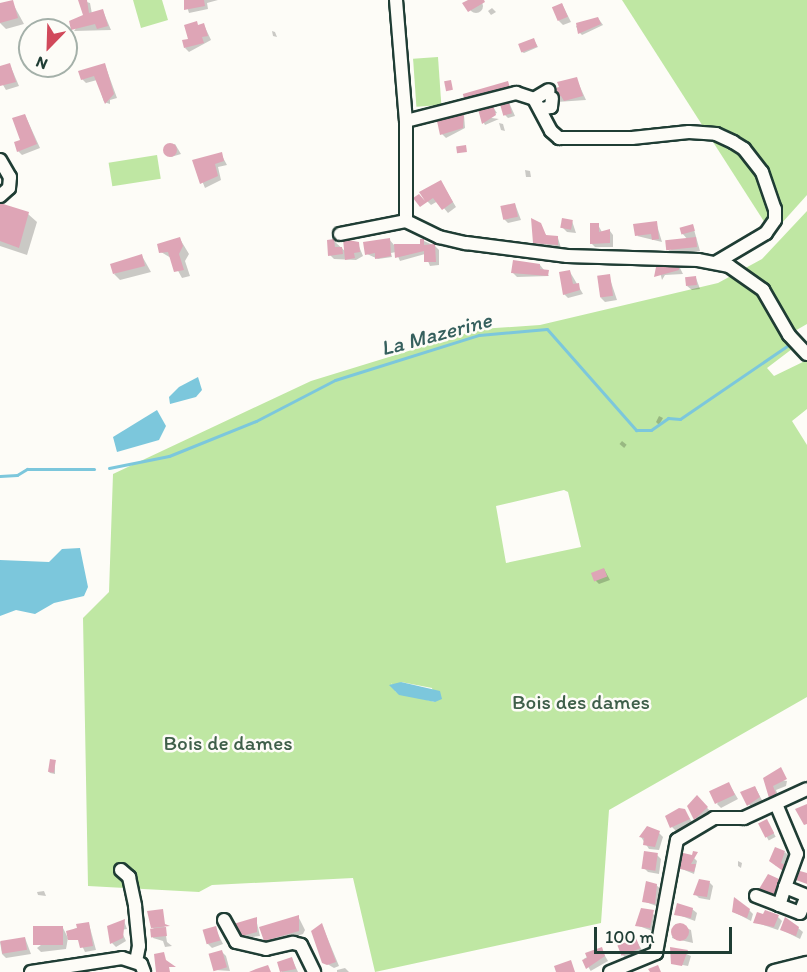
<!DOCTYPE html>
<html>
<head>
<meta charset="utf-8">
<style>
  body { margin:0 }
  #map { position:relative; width:807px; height:972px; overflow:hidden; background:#fdfcf7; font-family:Itim,sans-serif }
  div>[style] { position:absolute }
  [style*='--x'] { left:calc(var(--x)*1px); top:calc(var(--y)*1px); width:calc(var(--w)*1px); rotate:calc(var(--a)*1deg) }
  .green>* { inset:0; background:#bfe7a3; transform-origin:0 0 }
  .water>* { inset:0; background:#7cc7dc }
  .shadow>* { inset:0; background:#0003; transform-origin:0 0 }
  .round { border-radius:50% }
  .stream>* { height:3px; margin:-1.5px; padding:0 1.5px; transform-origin:1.5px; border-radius:1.5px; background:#7cc7dc }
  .building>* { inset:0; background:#dea5b6; transform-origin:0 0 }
  .roads { filter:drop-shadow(2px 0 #1f3d34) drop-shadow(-2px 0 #1f3d34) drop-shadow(0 2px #1f3d34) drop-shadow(0 -2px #1f3d34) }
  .minor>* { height:12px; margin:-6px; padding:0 6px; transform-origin:6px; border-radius:6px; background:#fdfcf7 }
  .major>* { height:15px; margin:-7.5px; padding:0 7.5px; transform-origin:7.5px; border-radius:7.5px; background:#fdfcf7 }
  span { translate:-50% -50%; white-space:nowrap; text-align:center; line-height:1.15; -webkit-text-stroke:5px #fdfcf7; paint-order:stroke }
  .park-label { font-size:21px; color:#3f5f4a }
  .water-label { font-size:22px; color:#36605e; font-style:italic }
  .north { position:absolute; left:18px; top:18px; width:60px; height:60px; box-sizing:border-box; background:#fdfcf7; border:2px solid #a4b0a9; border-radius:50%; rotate:203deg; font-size:16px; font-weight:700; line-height:24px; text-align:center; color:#1f3d34 }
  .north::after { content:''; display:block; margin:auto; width:21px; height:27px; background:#d1495b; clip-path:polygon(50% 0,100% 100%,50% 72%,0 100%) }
  .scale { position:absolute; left:594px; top:927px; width:138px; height:27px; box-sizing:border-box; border:3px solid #1f3d34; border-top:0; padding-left:8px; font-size:18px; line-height:21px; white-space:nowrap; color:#1f3d34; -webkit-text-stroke:4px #fdfcf7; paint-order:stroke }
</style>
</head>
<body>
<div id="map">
  <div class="green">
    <i style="clip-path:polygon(133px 0,162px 0,168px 20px,141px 28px)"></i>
    <i style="clip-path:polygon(622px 0,807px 0,807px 195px,772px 234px)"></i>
    <i style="left:438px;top:57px;width:48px;height:25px;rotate:86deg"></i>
    <i style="left:157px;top:155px;width:24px;height:49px;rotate:81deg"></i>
    <i style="clip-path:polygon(evenodd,807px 211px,807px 324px,786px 336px,792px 349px,767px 368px,774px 376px,807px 360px,807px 409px,792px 421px,807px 445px,807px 697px,609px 810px,601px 923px,375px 972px,353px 878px,212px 885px,199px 892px,88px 886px,83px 618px,109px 592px,113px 474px,311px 381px,480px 329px,540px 325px,718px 283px,762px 259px,807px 211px,564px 490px,568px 492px,581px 547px,506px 563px,496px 506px,564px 490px,807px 211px,401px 682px,432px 688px,435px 702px,396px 692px,391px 683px,395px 687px,401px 682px)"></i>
  </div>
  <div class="water">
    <i style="clip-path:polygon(198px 377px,202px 390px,196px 397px,170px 404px,169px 397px,179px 387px)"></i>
    <i style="clip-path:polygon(157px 410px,166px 426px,159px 440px,117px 452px,113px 437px)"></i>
    <i style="clip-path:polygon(80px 548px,88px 587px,84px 596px,54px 603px,35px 614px,16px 610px,0 616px,0 560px,49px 562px,62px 549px)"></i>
    <i style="clip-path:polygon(401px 682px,440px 691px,442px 699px,435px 702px,399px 695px,389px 685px)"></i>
  </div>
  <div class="shadow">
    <i class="round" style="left:469px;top:-1px;width:14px;height:14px"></i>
    <i style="clip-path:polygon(80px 0,90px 3px,92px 14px,103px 11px,111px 30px,74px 31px,85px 16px)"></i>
    <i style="clip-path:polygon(185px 0,218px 0,207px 3px,208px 9px,189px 13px)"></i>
    <i style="clip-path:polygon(12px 2px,24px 24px,6px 29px,0 23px,0 4px)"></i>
    <i style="clip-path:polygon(562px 4px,571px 22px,563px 25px,559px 21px)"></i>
    <i style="clip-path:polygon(492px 8px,496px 12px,491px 15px,488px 11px)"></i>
    <i style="clip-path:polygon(598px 18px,603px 25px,582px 35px,578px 31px,576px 26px)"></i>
    <i style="clip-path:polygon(204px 25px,211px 40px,189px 52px,185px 48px)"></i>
    <i style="clip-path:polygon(272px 31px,275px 32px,277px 37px,273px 36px)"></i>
    <i style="clip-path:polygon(534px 40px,538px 47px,524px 53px,522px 52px)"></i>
    <i style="clip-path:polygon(73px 41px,76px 46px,72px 47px,70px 42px)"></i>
    <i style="clip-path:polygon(10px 65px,19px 86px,6px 90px,0 80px,0 67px)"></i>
    <i style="clip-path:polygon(105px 65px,117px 98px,110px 100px,110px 104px,104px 102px,97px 80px,86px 83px,82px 79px)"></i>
    <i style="clip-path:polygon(576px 78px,586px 100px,557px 102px,553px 98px,561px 88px)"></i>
    <i style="clip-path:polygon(507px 98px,515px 116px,508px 118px,504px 114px)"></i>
    <i style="clip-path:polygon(493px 107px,497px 113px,485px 117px,499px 119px,485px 125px,482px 119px)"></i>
    <i style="clip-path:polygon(25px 115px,40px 148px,22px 155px,18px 151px)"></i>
    <i style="clip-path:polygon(464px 115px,465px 128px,446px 138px,442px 134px)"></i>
    <i style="clip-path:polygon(499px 123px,503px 124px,505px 131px,501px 130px)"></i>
    <i style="clip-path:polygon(175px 144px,181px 154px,171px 157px,165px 147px)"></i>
    <i style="clip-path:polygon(221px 154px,227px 165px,218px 167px,221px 180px,205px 188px,194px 161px)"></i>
    <i style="clip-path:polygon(525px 170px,530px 171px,531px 177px,526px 177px)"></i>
    <i style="clip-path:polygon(441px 182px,456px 207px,448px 213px,438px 201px,431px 205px,427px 201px)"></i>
    <i style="clip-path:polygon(515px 204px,521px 220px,508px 223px,504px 219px)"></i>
    <i style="clip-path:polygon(0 205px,28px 214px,37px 222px,27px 255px,0 246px)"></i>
    <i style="clip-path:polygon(532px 220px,548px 237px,558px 238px,561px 248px,538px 247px,534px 243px)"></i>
    <i style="clip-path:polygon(572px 221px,576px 233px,567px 232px,563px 228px)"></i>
    <i style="clip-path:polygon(656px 222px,662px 242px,637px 236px)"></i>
    <i style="clip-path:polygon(598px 225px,602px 232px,610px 231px,613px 235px,613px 247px,595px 247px,591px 243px)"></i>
    <i style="clip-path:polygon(693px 226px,700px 251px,672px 255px,668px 251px,688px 240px,682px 233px)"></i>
    <i style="clip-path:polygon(180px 239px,189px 254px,185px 261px,190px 276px,182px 278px,171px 258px,161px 252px)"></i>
    <i style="clip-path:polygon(389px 239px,394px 245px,421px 245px,424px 241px,435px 246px,439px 250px,439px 265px,430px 266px,425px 254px,400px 261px,396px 252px,391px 253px,392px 257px,378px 259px,367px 254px)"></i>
    <i style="clip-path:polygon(334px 241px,346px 252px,358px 244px,363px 256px,356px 260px,334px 259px,330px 255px)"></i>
    <i style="clip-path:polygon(142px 256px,151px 272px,120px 280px,114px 274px)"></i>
    <i style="clip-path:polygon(658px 264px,678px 264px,683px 274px,665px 275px,662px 280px)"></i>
    <i style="clip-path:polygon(540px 265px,549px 276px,517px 277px,513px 273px)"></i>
    <i style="clip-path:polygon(570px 272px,583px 294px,568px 298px,564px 294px)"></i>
    <i style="clip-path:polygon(609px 276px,617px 300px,605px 302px,601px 298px)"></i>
    <i style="clip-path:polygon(696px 278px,700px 289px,692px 290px,687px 286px)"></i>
    <i style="clip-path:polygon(659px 416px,663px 418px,659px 425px,656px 422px)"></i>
    <i style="left:622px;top:441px;width:6px;height:4px;rotate:39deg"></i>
    <i style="clip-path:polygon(604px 569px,610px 580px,599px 584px,595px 580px)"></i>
    <i style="clip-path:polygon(55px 761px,55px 774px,50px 773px,49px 772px)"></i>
    <i style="clip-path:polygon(765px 778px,787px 781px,786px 786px,776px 790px,779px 798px,774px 801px,770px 797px)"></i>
    <i style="clip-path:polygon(729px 784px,738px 799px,721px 808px,717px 804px)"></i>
    <i style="clip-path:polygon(755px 787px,763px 802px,752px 809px,742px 793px)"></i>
    <i style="clip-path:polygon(697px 797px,711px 812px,699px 823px,689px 807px)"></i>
    <i style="clip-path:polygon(684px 811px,693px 823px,676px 831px,672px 827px)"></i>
    <i style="left:767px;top:821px;width:18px;height:8px;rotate:61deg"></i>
    <i style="clip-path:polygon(659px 833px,663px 837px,659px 850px,649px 849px,641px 837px)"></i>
    <i style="clip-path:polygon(785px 852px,789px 856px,784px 869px,775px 865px)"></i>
    <i style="clip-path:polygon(657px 855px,661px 859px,659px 874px,648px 872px,644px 868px)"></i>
    <i style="clip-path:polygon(693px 857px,697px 861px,694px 874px,677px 867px)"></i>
    <i style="clip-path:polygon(738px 861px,742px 863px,741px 868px,738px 866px)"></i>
    <i style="clip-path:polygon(778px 880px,782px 884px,778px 898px,761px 889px)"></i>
    <i style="clip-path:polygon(709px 882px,713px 886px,710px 900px,699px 898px,695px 894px)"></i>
    <i style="clip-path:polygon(656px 885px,661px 889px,659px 907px,643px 901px)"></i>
    <i style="clip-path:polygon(44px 891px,46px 896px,38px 895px,37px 892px)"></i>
    <i style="clip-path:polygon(692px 909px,697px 913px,695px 921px,676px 914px)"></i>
    <i style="left:642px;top:910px;width:17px;height:16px;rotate:21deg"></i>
    <i style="clip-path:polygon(749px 910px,753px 914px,751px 921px,734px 912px)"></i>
    <i style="clip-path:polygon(298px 916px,305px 930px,303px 934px,269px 945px,265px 940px)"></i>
    <i style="clip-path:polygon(778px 917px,782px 921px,778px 930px,755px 922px)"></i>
    <i style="clip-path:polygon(256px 919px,260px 936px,239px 939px,235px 935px)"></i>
    <i style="clip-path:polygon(124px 921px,127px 929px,121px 930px,126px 941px,116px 947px,112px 943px)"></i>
    <i style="clip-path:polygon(164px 923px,167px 942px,172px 946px,165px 947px,163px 941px,153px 938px,155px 930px,151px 926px)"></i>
    <i style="clip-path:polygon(89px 924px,96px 950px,85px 952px,74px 929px)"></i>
    <i style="clip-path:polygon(675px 924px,691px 930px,693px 943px,672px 938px)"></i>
    <i style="clip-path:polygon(322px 925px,339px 966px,334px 968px,324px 962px)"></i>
    <i style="clip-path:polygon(63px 928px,68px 938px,66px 949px,41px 952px,37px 948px)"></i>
    <i style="clip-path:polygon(215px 928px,223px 944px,212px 948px,208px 944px)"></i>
    <i style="clip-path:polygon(798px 928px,803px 932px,800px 939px,782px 930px)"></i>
    <i style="clip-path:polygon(25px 938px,31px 954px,6px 958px,2px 954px,0 942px)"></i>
    <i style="clip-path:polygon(636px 940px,643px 952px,626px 959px,622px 954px)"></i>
    <i style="clip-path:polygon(672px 948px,691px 956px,688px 966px,672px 963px)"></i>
    <i style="left:601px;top:949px;width:14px;height:20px;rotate:60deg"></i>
    <i style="clip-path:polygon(222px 952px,226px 956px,230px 971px,215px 970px)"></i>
    <i style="clip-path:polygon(292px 959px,298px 972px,282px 972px,279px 963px)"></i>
    <i style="clip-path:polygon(345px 968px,349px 972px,337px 972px,337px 970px)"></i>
  </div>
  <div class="stream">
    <i style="--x:109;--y:468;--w:61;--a:-11.3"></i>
    <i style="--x:169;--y:456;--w:94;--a:-21.9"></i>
    <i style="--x:256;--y:421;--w:89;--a:-27.4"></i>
    <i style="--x:335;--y:380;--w:151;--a:-17.4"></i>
    <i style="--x:479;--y:335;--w:68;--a:-5"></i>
    <i style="--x:547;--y:329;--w:135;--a:48.6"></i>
    <i style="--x:636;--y:430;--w:15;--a:0"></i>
    <i style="--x:651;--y:430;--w:21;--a:-35"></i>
    <i style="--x:668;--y:418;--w:12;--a:5"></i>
    <i style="--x:680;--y:419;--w:133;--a:-34.3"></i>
    <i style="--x:0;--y:476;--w:17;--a:-3"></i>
    <i style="--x:17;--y:475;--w:12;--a:-31"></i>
    <i style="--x:27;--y:469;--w:67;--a:0"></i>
  </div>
  <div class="building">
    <i style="clip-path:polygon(13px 0,18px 18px,0 23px,0 3px)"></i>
    <i style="clip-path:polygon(78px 0,87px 0,89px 13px,103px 9px,108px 26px,97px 29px,95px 24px,71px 30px,69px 21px,83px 15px)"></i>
    <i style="clip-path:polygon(184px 0,204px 0,205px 6px,184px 10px)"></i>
    <i style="clip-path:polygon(468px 0,484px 0,485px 2px,468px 12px,462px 3px)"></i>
    <i style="left:562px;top:3px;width:15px;height:11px;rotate:67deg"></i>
    <i style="clip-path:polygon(598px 17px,601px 24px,578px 34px,576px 23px)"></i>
    <i style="clip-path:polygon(42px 20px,45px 30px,37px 30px,34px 22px)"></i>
    <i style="clip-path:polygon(197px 21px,198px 25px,204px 23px,208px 36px,202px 37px,204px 43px,184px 48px,182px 40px,188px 39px,184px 25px)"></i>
    <i style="left:534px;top:38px;width:9px;height:17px;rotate:69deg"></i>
    <i style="clip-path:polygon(10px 63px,16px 82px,0 86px,0 66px)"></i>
    <i style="clip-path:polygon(105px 63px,114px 94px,105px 104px,94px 76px,81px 80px,78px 71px)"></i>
    <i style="clip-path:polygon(577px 77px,583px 96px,564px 101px,561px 96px,552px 98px,549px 90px,559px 87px,557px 82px)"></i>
    <i style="left:451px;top:80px;width:10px;height:7px;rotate:79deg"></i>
    <i style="left:508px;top:81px;width:7px;height:47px;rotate:74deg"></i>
    <i style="left:507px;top:96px;width:18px;height:9px;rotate:74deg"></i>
    <i style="clip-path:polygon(493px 105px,496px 115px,482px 124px,478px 109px)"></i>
    <i style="clip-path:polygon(464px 113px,463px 128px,440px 135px,437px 121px)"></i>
    <i style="clip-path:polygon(25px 114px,37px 144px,17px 152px,14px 142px,20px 140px,12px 118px)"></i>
    <i class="round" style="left:163px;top:143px;width:14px;height:14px"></i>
    <i style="left:466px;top:145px;width:7px;height:10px;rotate:82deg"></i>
    <i style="clip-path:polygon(222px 152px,224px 161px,215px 164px,218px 176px,200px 184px,192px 160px)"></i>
    <i style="clip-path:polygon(441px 180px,453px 202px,442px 210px,433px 198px,420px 207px,413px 198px,419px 194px,425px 201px,419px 192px)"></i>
    <i style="clip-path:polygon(0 203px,29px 212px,19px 248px,0 241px)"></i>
    <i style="left:515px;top:203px;width:14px;height:15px;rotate:78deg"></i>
    <i style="clip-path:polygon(531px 218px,541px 223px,546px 235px,558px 236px,558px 245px,533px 243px)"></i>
    <i style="left:562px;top:218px;width:11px;height:10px;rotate:10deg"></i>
    <i style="clip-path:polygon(657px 221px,659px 239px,652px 240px,651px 234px,635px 236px,633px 224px)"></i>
    <i style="clip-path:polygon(590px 223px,599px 223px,599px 232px,610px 229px,610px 243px,590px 244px)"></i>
    <i style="left:693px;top:224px;width:7px;height:14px;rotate:74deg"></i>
    <i style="clip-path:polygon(180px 237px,183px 246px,179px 254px,184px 270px,174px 272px,168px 252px,159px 253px,157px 244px)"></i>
    <i style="left:696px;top:237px;width:10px;height:31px;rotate:84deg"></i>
    <i style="clip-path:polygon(390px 238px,391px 256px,375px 259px,375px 253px,365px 255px,363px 242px)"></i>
    <i style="clip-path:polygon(334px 239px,335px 247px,342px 247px,343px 254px,328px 256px,327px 240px)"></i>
    <i style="clip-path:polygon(343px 239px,359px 242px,360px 252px,354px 253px,355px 258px,345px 260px)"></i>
    <i style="clip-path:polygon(420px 239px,424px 239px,424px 245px,435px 244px,436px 262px,424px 262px,424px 251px,395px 258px,394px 244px,420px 244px)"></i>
    <i style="clip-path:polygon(142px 254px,145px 266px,113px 274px,110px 264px)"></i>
    <i style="clip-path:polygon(513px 260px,540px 264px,540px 269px,549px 270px,548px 276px,511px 273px)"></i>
    <i style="clip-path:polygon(657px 262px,679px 262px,679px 270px,654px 277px)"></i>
    <i style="clip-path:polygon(570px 270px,573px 284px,579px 283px,580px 290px,563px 295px,559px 272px)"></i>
    <i style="left:610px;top:274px;width:22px;height:13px;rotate:82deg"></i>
    <i style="left:696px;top:276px;width:9px;height:11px;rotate:84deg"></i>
    <i style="left:604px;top:568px;width:9px;height:14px;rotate:69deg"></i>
    <i style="left:50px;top:759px;width:6px;height:13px;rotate:9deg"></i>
    <i style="clip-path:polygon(781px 767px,787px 779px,773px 786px,776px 794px,769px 798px,763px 778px)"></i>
    <i style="left:729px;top:782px;width:14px;height:22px;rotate:65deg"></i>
    <i style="clip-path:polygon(755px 786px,760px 797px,747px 806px,740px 792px)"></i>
    <i style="clip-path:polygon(697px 795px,708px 807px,694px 820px,687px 806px)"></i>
    <i style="clip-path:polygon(807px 804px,807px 824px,804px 825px,795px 809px)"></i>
    <i style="clip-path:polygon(679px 808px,685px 809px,690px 819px,670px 828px,665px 816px)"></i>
    <i style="left:767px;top:819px;width:16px;height:10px;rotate:63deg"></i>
    <i style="clip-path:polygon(647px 826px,660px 831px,655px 847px,643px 845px,644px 838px,639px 837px)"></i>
    <i style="clip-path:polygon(775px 847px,785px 851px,781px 863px,785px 865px,783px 871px,769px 861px)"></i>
    <i style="left:644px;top:851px;width:14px;height:18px;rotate:8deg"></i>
    <i style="clip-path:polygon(693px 851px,698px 852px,691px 864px,696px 864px,694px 872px,676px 868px,679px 852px,692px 855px)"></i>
    <i style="clip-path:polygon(800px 871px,807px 873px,807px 884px,796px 880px)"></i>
    <i style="clip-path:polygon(768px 874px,779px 879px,774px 895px,759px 889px)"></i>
    <i style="clip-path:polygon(699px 879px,710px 881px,707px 897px,693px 895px)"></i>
    <i style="clip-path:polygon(646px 881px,657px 884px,655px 904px,642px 902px)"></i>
    <i style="clip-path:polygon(734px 897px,750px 909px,747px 918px,732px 912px)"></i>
    <i style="clip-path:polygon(677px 903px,693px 908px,691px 918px,674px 915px)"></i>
    <i style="clip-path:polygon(641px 908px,654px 910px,650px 928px,635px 926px)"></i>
    <i style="clip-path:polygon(163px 909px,165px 924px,170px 926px,151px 928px,147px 911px)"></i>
    <i style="clip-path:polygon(765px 910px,779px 915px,774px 927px,753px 923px,757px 912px,763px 914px)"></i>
    <i style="clip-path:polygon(299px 915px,299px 931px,264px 941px,259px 927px)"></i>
    <i style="clip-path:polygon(257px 917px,257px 932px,238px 937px,230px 925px)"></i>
    <i style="clip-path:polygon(785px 917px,799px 927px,796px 936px,780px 930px)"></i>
    <i style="clip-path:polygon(125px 919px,123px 938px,110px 944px,107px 926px)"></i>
    <i style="clip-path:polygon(89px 922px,93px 946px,80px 948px,78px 940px,68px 940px,66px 931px,77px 928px,76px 924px)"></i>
    <i class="round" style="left:671px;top:923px;width:18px;height:18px"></i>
    <i style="clip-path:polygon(322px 923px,336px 962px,327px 965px,322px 963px,311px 931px)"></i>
    <i style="left:63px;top:926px;width:19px;height:30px;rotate:90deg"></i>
    <i style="left:216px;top:926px;width:15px;height:14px;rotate:74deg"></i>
    <i style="left:166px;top:927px;width:9px;height:16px;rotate:84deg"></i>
    <i style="left:25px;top:937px;width:13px;height:25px;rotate:81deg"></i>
    <i style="left:636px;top:938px;width:11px;height:20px;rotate:68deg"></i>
    <i style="clip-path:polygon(602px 947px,605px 956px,586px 969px,582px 960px,587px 958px,585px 953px)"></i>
    <i style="clip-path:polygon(670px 947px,688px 950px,682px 966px,671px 964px)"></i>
    <i style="left:222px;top:950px;width:18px;height:14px;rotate:74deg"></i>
    <i style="clip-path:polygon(164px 952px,166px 960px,176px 967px,169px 967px,170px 972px,156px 972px,154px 954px)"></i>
    <i style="clip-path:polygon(292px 957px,296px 969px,280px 972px,277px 962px)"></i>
    <i style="clip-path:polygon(571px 960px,575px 972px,556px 972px,554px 966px)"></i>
    <i style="clip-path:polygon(268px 965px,271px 972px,249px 972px,256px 969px)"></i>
    <i style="clip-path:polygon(658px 965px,661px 972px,650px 972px,648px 969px)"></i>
  </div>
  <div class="roads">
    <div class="minor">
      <i style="--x:396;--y:0;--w:121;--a:85.3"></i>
      <i style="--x:406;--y:121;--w:100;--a:90"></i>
      <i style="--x:406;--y:221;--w:37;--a:26"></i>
      <i style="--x:439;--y:237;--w:28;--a:13"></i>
      <i style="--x:466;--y:243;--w:102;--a:7.3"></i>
      <i style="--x:567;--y:256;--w:131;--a:1.7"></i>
      <i style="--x:698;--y:260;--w:32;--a:11"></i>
      <i style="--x:729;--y:266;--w:42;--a:35.2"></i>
      <i style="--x:763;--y:290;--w:52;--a:60"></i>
      <i style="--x:789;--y:335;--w:26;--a:47"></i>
      <i style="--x:534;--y:99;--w:17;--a:-31"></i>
      <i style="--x:542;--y:109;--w:9;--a:-13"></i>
      <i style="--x:551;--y:107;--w:9;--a:-84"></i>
      <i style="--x:406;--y:121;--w:114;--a:-14.3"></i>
      <i style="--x:516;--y:93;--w:19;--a:18"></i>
      <i style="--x:534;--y:99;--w:36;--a:62"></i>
      <i style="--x:551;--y:131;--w:11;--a:41"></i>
      <i style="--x:559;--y:138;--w:73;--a:0"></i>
      <i style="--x:632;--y:138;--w:57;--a:-6"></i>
      <i style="--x:689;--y:132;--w:27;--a:4"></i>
      <i style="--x:716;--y:134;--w:19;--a:25"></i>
      <i style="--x:733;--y:142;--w:13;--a:32"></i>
      <i style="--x:744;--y:149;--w:29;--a:52"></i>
      <i style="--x:762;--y:172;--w:39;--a:71"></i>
      <i style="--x:775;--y:209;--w:11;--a:90"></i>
      <i style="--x:775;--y:220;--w:16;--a:125"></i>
      <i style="--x:766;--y:233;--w:57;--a:149.4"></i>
      <i style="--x:0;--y:160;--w:20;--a:60"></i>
      <i style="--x:10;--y:177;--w:11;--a:95"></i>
      <i style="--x:9;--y:188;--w:12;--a:138"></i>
      <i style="--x:340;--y:234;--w:67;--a:-11.1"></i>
      <i style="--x:776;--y:804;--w:54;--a:67.2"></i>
      <i style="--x:797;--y:854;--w:35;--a:110"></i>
      <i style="--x:785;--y:887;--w:24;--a:22"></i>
      <i style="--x:121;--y:870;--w:11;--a:41"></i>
      <i style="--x:129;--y:877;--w:30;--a:78"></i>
      <i style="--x:135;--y:906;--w:40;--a:84.3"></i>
      <i style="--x:139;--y:946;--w:15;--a:101"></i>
      <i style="--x:785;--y:887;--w:19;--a:108"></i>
      <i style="--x:779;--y:905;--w:22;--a:21"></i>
      <i style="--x:800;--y:913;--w:18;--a:-68"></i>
      <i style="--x:756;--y:896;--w:25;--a:21"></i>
      <i style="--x:224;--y:920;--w:25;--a:61"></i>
      <i style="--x:236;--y:942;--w:31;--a:13"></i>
      <i style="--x:266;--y:949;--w:28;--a:-13"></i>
      <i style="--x:293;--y:943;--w:8;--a:14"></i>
      <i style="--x:301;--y:945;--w:30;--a:64"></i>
      <i style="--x:31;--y:972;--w:92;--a:-8.7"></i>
      <i style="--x:122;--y:958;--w:20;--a:18"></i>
      <i style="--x:141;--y:964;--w:9;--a:69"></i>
      <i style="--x:610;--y:972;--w:50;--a:-22.4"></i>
      <i style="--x:656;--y:953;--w:115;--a:-79.5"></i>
      <i style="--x:677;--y:840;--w:43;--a:-30.7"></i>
      <i style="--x:714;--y:818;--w:30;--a:0"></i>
      <i style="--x:744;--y:818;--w:69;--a:-24.7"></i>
    </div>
    <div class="major">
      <i style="--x:774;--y:972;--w:34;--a:-14"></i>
    </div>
  </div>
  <div class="park-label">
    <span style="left:581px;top:702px">Bois des dames</span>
    <span style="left:228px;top:743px">Bois de dames</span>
  </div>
  <div class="water-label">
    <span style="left:436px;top:334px;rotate:-15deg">La Mazerine</span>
  </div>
  <div class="north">N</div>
  <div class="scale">100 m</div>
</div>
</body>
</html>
